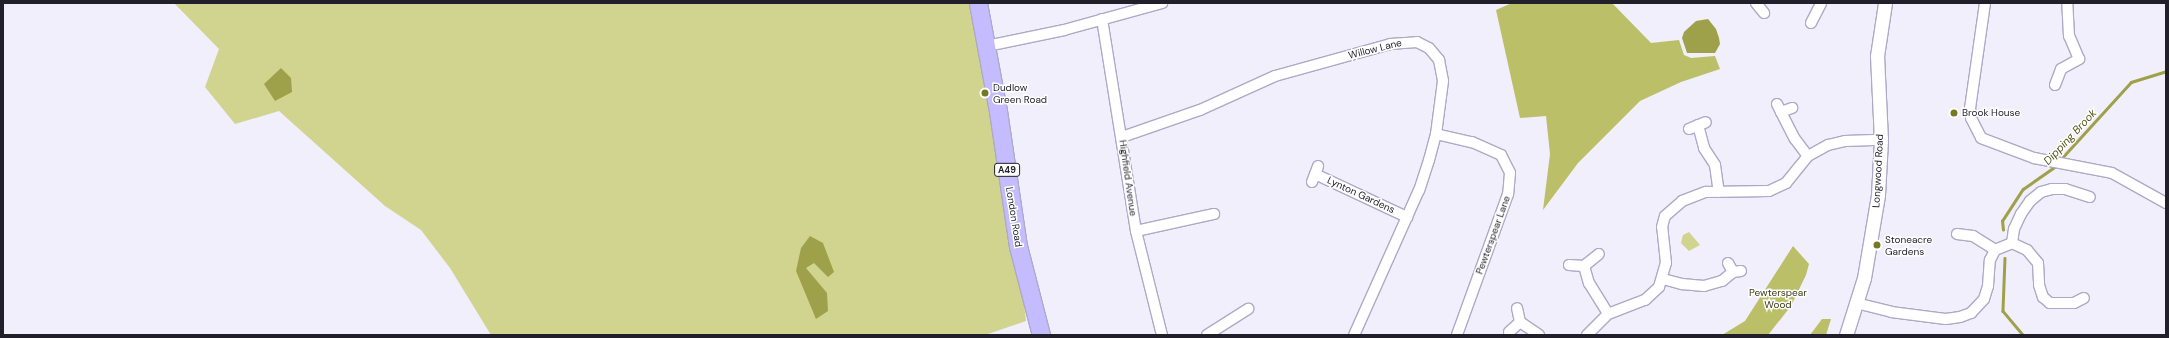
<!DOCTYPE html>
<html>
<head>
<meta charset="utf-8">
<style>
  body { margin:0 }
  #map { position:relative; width:2169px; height:338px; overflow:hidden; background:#f0effb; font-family:"DM Sans",sans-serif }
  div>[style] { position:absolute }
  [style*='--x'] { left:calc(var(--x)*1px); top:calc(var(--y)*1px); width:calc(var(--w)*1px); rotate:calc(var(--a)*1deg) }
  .green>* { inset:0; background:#d0d48e }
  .forest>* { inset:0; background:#bbbf67 }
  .water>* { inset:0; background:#9ea149 }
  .stream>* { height:2.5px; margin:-1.25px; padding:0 1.25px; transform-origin:1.25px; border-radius:1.25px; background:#9ea149 }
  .roads { filter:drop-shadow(1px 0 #acaac6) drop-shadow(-1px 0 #acaac6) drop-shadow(0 1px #acaac6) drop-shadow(0 -1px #acaac6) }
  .minor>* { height:10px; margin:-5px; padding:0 5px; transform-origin:5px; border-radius:5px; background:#fff }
  .tertiary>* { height:13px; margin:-6.5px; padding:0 6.5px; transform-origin:6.5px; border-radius:6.5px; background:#fff }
  .trunk>* { height:17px; margin:-8.5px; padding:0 8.5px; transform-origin:8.5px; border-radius:8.5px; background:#c4bcff }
  .dots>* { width:11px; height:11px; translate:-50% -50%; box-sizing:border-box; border:2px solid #fff; border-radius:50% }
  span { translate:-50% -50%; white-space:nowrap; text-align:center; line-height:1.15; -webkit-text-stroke:3px #fff; paint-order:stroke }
  .shield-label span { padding:1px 3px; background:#fff; border:1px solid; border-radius:3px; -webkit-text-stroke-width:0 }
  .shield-label { font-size:9px; color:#201f2a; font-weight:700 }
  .street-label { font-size:10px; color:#201f2a }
  .poi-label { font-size:10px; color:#201f2a }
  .left { translate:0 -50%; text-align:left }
  .park-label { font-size:10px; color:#3a3c16 }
  .water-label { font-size:11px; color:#545615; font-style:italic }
  .frame { position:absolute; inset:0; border:4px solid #201f2a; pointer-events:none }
</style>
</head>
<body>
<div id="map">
  <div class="green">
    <i style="clip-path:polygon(174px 3px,978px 3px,1015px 227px,1026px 321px,985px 335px,491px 335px,450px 268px,421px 230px,385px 206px,279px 111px,235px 124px,205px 87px,219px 49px)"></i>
    <i style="clip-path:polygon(1689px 232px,1700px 245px,1689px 251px,1681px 243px,1683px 235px)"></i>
  </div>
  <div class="forest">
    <i style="clip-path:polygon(1512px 3px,1612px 3px,1651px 43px,1679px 40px,1684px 55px,1691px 58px,1715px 56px,1720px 69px,1681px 82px,1640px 101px,1578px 163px,1543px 210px,1550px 154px,1546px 116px,1520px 118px,1496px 10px)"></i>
    <i style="clip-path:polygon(1793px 246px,1809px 264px,1806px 275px,1791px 306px,1768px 335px,1722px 335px,1745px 321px)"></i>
    <i style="clip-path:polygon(1822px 319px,1831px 319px,1826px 335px,1810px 335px)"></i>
  </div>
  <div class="water">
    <i style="clip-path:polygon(1708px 19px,1716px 29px,1719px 38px,1720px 44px,1715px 53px,1687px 53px,1682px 38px,1684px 32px,1696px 21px)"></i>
    <i style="clip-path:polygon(281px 68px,291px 78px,292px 92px,275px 101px,264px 84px)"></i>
    <i style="clip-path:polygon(810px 236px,823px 243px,834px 272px,828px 277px,814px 263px,806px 268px,827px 293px,828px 311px,816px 319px,796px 271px,801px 248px)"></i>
  </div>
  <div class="stream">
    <i style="--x:2060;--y:160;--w:105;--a:-47.7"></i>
    <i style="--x:2131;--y:82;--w:37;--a:-17"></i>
    <i style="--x:2003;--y:230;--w:9;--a:-96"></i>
    <i style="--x:2002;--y:221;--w:38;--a:-57"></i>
    <i style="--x:2023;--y:189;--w:40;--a:-34.9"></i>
    <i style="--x:2005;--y:258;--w:53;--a:92.2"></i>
    <i style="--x:2003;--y:311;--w:31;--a:50"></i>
  </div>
  <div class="roads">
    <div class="minor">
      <i style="--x:1756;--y:3;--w:13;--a:51"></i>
      <i style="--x:1985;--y:3;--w:106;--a:98.1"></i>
      <i style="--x:1970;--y:108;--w:10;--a:84"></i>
      <i style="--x:1971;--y:118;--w:22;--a:63"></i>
      <i style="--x:1981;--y:138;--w:57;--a:20.7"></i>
      <i style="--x:2034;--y:158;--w:79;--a:10.9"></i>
      <i style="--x:2112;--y:173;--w:62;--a:29.1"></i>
      <i style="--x:1102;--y:19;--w:215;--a:80.9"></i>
      <i style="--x:1136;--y:231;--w:107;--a:76"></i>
      <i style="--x:1811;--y:23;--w:22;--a:-63"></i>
      <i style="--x:987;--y:46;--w:79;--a:-11.7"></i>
      <i style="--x:1064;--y:30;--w:102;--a:-15.4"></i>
      <i style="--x:2055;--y:85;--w:17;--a:-69"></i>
      <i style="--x:2061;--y:69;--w:21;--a:-29"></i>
      <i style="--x:2079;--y:59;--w:25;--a:-113"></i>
      <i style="--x:2069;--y:36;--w:33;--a:-93"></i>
      <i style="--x:1777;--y:104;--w:9;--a:63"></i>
      <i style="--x:1781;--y:112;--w:12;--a:-20"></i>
      <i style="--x:1781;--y:112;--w:30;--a:63"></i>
      <i style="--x:1795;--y:139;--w:21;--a:53"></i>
      <i style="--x:1698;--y:125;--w:24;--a:75"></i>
      <i style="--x:1704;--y:148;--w:20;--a:57"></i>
      <i style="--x:1715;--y:165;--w:27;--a:82"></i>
      <i style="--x:1689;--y:129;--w:18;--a:-22"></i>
      <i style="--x:1436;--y:134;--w:37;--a:13"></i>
      <i style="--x:1472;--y:142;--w:32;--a:24"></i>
      <i style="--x:1501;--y:155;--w:20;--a:63"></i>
      <i style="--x:1510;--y:173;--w:21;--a:95"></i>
      <i style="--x:1508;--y:194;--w:150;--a:109.9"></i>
      <i style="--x:1122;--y:137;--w:83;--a:-19.1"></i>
      <i style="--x:1200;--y:110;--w:82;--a:-24.4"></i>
      <i style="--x:1275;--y:76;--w:119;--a:-15.5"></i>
      <i style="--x:1390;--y:44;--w:27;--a:-4"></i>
      <i style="--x:1417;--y:42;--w:13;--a:27"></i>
      <i style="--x:1429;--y:48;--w:16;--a:50"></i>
      <i style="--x:1439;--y:60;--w:21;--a:79"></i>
      <i style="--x:1443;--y:81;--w:53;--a:97.5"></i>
      <i style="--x:1436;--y:134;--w:27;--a:105"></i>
      <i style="--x:1429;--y:160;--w:32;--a:108"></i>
      <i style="--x:1419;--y:190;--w:159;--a:114.1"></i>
      <i style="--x:1315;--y:174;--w:102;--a:25.1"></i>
      <i style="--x:1312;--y:182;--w:17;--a:-69"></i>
      <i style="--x:1136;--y:231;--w:80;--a:-12.3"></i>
      <i style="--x:1957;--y:234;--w:16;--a:7"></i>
      <i style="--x:1973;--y:236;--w:26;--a:32"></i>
      <i style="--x:2012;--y:243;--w:14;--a:-82"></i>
      <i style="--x:2014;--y:229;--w:17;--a:-65"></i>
      <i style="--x:2021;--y:214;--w:16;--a:-55"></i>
      <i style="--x:2030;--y:201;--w:14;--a:-39"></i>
      <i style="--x:2041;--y:192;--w:11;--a:-15"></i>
      <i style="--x:2052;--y:189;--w:13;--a:0"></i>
      <i style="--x:2065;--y:189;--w:26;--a:18"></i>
      <i style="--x:1728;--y:263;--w:10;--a:61"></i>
      <i style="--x:1733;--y:272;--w:8;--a:-7"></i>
      <i style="--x:1569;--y:265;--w:15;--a:4"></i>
      <i style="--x:1584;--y:266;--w:19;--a:-39"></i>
      <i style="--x:1584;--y:266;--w:18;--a:74"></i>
      <i style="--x:1589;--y:283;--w:36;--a:58"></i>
      <i style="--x:1663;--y:279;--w:20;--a:15"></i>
      <i style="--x:1682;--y:284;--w:22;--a:5"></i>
      <i style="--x:1704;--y:286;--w:19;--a:-16"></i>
      <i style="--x:1722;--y:281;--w:14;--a:-39"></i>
      <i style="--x:1856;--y:303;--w:36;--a:14"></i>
      <i style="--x:1891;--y:312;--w:55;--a:7.3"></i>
      <i style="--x:1946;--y:319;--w:14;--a:-8"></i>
      <i style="--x:1960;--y:317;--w:12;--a:-20"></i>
      <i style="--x:1971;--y:313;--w:19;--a:-47"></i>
      <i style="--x:1984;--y:299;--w:14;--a:-73"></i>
      <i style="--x:1988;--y:286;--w:26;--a:-86"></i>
      <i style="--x:1990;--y:260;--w:11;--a:-63"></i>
      <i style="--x:1995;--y:250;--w:18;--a:-22"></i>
      <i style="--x:2012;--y:243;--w:17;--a:25"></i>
      <i style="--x:2027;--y:250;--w:17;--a:50"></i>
      <i style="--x:2038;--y:263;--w:22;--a:87"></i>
      <i style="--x:2039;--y:285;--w:13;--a:72"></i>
      <i style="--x:2043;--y:297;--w:9;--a:41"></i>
      <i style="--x:2050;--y:303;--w:24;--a:0"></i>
      <i style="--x:2074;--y:303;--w:11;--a:-27"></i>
      <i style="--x:1520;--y:322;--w:23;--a:34"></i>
      <i style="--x:1509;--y:332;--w:15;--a:-42"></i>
      <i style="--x:1520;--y:322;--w:14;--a:-102"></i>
      <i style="--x:1207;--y:335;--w:49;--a:-32.4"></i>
      <i style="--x:1587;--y:335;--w:30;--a:-45"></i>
      <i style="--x:1608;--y:314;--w:40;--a:-21"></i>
      <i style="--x:1645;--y:300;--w:19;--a:-43"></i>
      <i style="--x:1659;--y:287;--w:25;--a:-74"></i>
      <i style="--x:1666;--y:263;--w:36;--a:-96"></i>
      <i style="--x:1662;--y:227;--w:11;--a:-75"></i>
      <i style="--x:1665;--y:216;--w:23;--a:-41"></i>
      <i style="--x:1682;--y:201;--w:26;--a:-21"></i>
      <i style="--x:1706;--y:192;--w:63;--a:-0.9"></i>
      <i style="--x:1769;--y:191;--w:19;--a:-25"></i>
      <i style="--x:1786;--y:183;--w:35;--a:-51"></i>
      <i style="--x:1808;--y:156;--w:23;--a:-29"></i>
      <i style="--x:1828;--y:145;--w:17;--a:-13"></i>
      <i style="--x:1845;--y:141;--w:36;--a:-2"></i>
    </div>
    <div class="tertiary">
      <i style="--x:1846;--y:335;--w:60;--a:-72.5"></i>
      <i style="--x:1864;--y:278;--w:84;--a:-80.4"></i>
      <i style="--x:1878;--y:195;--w:55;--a:-86.9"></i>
      <i style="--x:1881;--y:140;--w:84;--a:-92.7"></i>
      <i style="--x:1877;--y:56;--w:54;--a:-81.4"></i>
    </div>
    <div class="trunk">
      <i style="--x:978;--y:3;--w:110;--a:79.5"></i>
      <i style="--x:998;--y:111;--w:136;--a:81.6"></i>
      <i style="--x:1018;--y:246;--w:92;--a:75.5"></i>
    </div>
  </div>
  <div class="dots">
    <i style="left:985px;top:93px;background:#777921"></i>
    <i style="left:1954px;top:113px;background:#777921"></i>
    <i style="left:1877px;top:245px;background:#777921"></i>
  </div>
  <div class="shield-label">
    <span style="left:1007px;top:170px">A49</span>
  </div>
  <div class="street-label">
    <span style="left:1375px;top:49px;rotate:-14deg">Willow Lane</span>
    <span style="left:1878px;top:171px;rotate:-87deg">Longwood Road</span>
    <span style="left:1128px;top:178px;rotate:82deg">Highfield Avenue</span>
    <span style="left:1361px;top:195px;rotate:25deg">Lynton Gardens</span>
    <span style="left:1014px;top:217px;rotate:81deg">London Road</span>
    <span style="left:1493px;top:235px;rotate:-70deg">Pewterspear Lane</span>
  </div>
  <div class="poi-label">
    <span class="left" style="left:993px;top:93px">Dudlow<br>Green Road</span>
    <span class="left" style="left:1962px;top:113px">Brook House</span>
    <span class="left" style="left:1885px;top:245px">Stoneacre<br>Gardens</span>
  </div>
  <div class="park-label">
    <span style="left:1778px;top:298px">Pewterspear<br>Wood</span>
  </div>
  <div class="water-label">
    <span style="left:2070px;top:137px;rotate:-47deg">Dipping Brook</span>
  </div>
  <div class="frame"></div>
</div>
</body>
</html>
